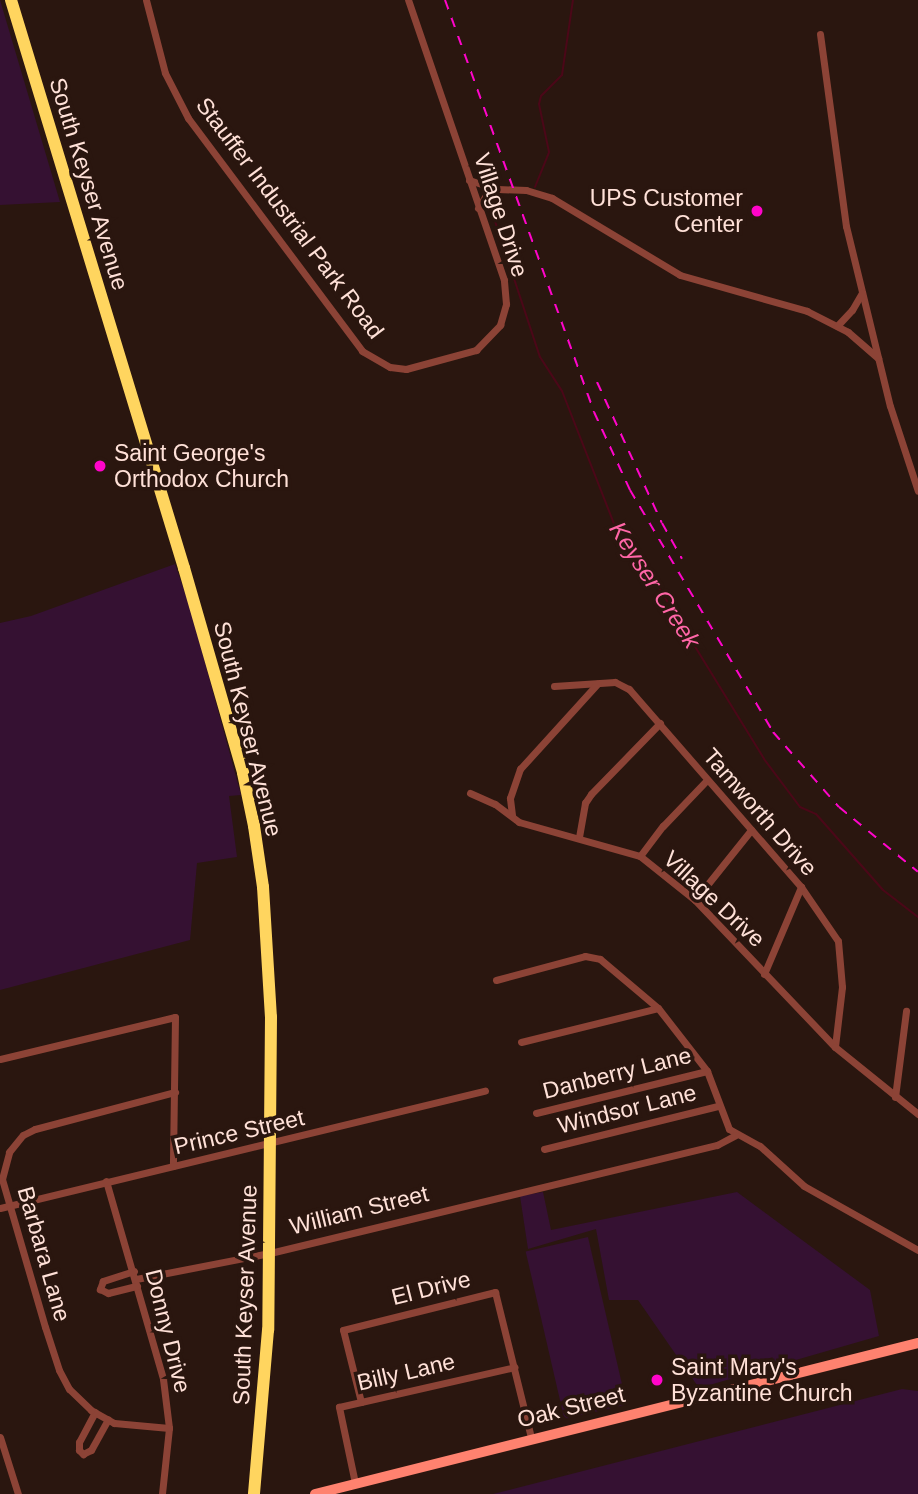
<!DOCTYPE html>
<html>
<head>
<meta charset="utf-8">
<style>
  body { margin:0 }
  #map { position:relative; width:918px; height:1494px; overflow:hidden; background:#2a160f; font-family:Helvetica,sans-serif }
  div>[style] { position:absolute }
  [style*='--x'] { left:calc(var(--x)*1px); top:calc(var(--y)*1px); width:calc(var(--w)*1px); rotate:calc(var(--a)*1deg) }
  .green>* { inset:0; background:#351132; transform-origin:0 0 }
  .stream>* { height:2px; margin:-1px; padding:0 1px; transform-origin:1px; border-radius:1px; background:#4b0718 }
  .street>* { height:7px; margin:-3.5px; padding:0 3.5px; transform-origin:3.5px; border-radius:3.5px; background:#8c4336 }
  .secondary>* { height:10px; margin:-5px; padding:0 5px; transform-origin:5px; border-radius:5px; background:#ff826f }
  .primary>* { height:12px; margin:-6px; padding:0 6px; transform-origin:6px; border-radius:6px; background:#ffd55f }
  .rail>* { height:2px; margin-top:-1px; transform-origin:0; background:repeating-linear-gradient(90deg,#ff04ca 0 10px,transparent 0 19px) }
  .dots>* { width:19px; height:19px; translate:-50% -50%; box-sizing:border-box; border:4px solid #2a160f; border-radius:50% }
  span { translate:-50% -50%; white-space:nowrap; text-align:center; line-height:1.15; -webkit-text-stroke:7px #2a160f; paint-order:stroke }
  .street-label { font-size:23px; color:#ffe1d8 }
  .poi-label { font-size:23px; color:#ffe1d8 }
  .right { translate:-100% -50%; text-align:right }
  .left { translate:0 -50%; text-align:left }
  .water-label { font-size:24px; color:#ff66a7; font-style:italic }
</style>
</head>
<body>
<div id="map">
  <div class="green">
    <i style="clip-path:polygon(0 0,60px 202px,0 205px)"></i>
    <i style="clip-path:polygon(175px 564px,190px 607px,241px 795px,229px 796px,237px 857px,197px 863px,190px 940px,0 990px,0 623px,31px 616px)"></i>
    <i style="clip-path:polygon(543px 1192px,551px 1230px,737px 1192px,870px 1290px,879px 1336px,699px 1388px,638px 1300px,609px 1300px,596px 1229px,528px 1249px,520px 1196px)"></i>
    <i style="left:588px;top:1237px;width:172px;height:64px;rotate:77deg"></i>
    <i style="clip-path:polygon(902px 1389px,918px 1391px,918px 1494px,493px 1494px)"></i>
  </div>
  <div class="stream">
    <i style="--x:535;--y:187;--w:38;--a:-68"></i>
    <i style="--x:549;--y:152;--w:49;--a:-101.8"></i>
    <i style="--x:539;--y:104;--w:8;--a:-76"></i>
    <i style="--x:541;--y:96;--w:30;--a:-45"></i>
    <i style="--x:562;--y:75;--w:76;--a:-81.7"></i>
    <i style="--x:504;--y:202;--w:15;--a:152"></i>
    <i style="--x:491;--y:209;--w:156;--a:71.7"></i>
    <i style="--x:540;--y:357;--w:40;--a:57.1"></i>
    <i style="--x:562;--y:391;--w:148;--a:68.6"></i>
    <i style="--x:616;--y:529;--w:43;--a:50.7"></i>
    <i style="--x:643;--y:562;--w:231;--a:58.4"></i>
    <i style="--x:764;--y:759;--w:60;--a:53.1"></i>
    <i style="--x:800;--y:807;--w:17;--a:24"></i>
    <i style="--x:816;--y:814;--w:101;--a:48.6"></i>
    <i style="--x:883;--y:890;--w:44;--a:37.6"></i>
  </div>
  <div class="street">
    <i style="--x:146;--y:0;--w:75;--a:75.4"></i>
    <i style="--x:165;--y:73;--w:51;--a:62.9"></i>
    <i style="--x:188;--y:118;--w:291;--a:53.2"></i>
    <i style="--x:362;--y:351;--w:32;--a:30"></i>
    <i style="--x:390;--y:367;--w:16;--a:7"></i>
    <i style="--x:406;--y:369;--w:73;--a:-15.2"></i>
    <i style="--x:476;--y:350;--w:35;--a:-46"></i>
    <i style="--x:500;--y:325;--w:22;--a:-74"></i>
    <i style="--x:506;--y:304;--w:24;--a:-95"></i>
    <i style="--x:504;--y:280;--w:296;--a:-108.9"></i>
    <i style="--x:820;--y:34;--w:194;--a:82.3"></i>
    <i style="--x:846;--y:226;--w:185;--a:76.3"></i>
    <i style="--x:890;--y:406;--w:89;--a:71.8"></i>
    <i style="--x:469;--y:180;--w:29;--a:18"></i>
    <i style="--x:497;--y:189;--w:29;--a:2"></i>
    <i style="--x:526;--y:190;--w:27;--a:17"></i>
    <i style="--x:552;--y:198;--w:149;--a:31"></i>
    <i style="--x:680;--y:275;--w:132;--a:15.8"></i>
    <i style="--x:807;--y:311;--w:46;--a:27.1"></i>
    <i style="--x:848;--y:332;--w:40;--a:41"></i>
    <i style="--x:478;--y:208;--w:15;--a:-58"></i>
    <i style="--x:486;--y:195;--w:13;--a:-29"></i>
    <i style="--x:837;--y:326;--w:22;--a:-47"></i>
    <i style="--x:852;--y:310;--w:20;--a:-60"></i>
    <i style="--x:554;--y:686;--w:61;--a:-3.8"></i>
    <i style="--x:615;--y:682;--w:16;--a:27"></i>
    <i style="--x:629;--y:689;--w:262;--a:49"></i>
    <i style="--x:801;--y:887;--w:65;--a:55.6"></i>
    <i style="--x:838;--y:941;--w:46;--a:85"></i>
    <i style="--x:842;--y:987;--w:60;--a:96.7"></i>
    <i style="--x:470;--y:793;--w:27;--a:24"></i>
    <i style="--x:495;--y:804;--w:30;--a:37"></i>
    <i style="--x:519;--y:822;--w:126;--a:15.7"></i>
    <i style="--x:640;--y:856;--w:70;--a:38.7"></i>
    <i style="--x:695;--y:900;--w:203;--a:46.4"></i>
    <i style="--x:835;--y:1047;--w:107;--a:38.9"></i>
    <i style="--x:512;--y:815;--w:17;--a:-97"></i>
    <i style="--x:510;--y:798;--w:31;--a:-71"></i>
    <i style="--x:520;--y:769;--w:115;--a:-47.8"></i>
    <i style="--x:579;--y:837;--w:35;--a:-80"></i>
    <i style="--x:585;--y:803;--w:11;--a:-56"></i>
    <i style="--x:591;--y:794;--w:99;--a:-45.8"></i>
    <i style="--x:640;--y:856;--w:38;--a:-53"></i>
    <i style="--x:663;--y:826;--w:62;--a:-46.3"></i>
    <i style="--x:695;--y:900;--w:90;--a:-51.3"></i>
    <i style="--x:764;--y:974;--w:95;--a:-67"></i>
    <i style="--x:496;--y:980;--w:92;--a:-15.1"></i>
    <i style="--x:585;--y:956;--w:15;--a:11"></i>
    <i style="--x:600;--y:959;--w:76;--a:40.2"></i>
    <i style="--x:658;--y:1008;--w:80;--a:52.1"></i>
    <i style="--x:707;--y:1071;--w:62;--a:69.2"></i>
    <i style="--x:729;--y:1129;--w:35;--a:29"></i>
    <i style="--x:760;--y:1146;--w:59;--a:42.3"></i>
    <i style="--x:804;--y:1186;--w:131;--a:29.3"></i>
    <i style="--x:521;--y:1042;--w:141;--a:-13.9"></i>
    <i style="--x:0;--y:1059;--w:180;--a:-13.5"></i>
    <i style="--x:175;--y:1017;--w:149;--a:90.8"></i>
    <i style="--x:895;--y:1097;--w:87;--a:-82.7"></i>
    <i style="--x:536;--y:1113;--w:176;--a:-13.8"></i>
    <i style="--x:544;--y:1149;--w:179;--a:-13.9"></i>
    <i style="--x:106;--y:1181;--w:206;--a:73.9"></i>
    <i style="--x:163;--y:1379;--w:49;--a:83"></i>
    <i style="--x:169;--y:1428;--w:66;--a:96.1"></i>
    <i style="--x:0;--y:1208;--w:499;--a:-13.6"></i>
    <i style="--x:134;--y:1271;--w:33;--a:162"></i>
    <i style="--x:103;--y:1281;--w:9;--a:111"></i>
    <i style="--x:100;--y:1289;--w:9;--a:27"></i>
    <i style="--x:108;--y:1293;--w:30;--a:-14"></i>
    <i style="--x:136;--y:1279;--w:136;--a:-11"></i>
    <i style="--x:270;--y:1253;--w:460;--a:-13.6"></i>
    <i style="--x:717;--y:1145;--w:21;--a:-28"></i>
    <i style="--x:361;--y:1402;--w:74;--a:-104"></i>
    <i style="--x:343;--y:1330;--w:157;--a:-14"></i>
    <i style="--x:495;--y:1292;--w:150;--a:76.1"></i>
    <i style="--x:95;--y:1412;--w:34;--a:118"></i>
    <i style="--x:79;--y:1442;--w:8;--a:90"></i>
    <i style="--x:79;--y:1450;--w:6;--a:45"></i>
    <i style="--x:83;--y:1454;--w:9;--a:-27"></i>
    <i style="--x:91;--y:1450;--w:35;--a:-61"></i>
    <i style="--x:169;--y:1428;--w:55;--a:-174.8"></i>
    <i style="--x:114;--y:1423;--w:26;--a:-151"></i>
    <i style="--x:91;--y:1410;--w:30;--a:-136"></i>
    <i style="--x:69;--y:1389;--w:21;--a:-118"></i>
    <i style="--x:59;--y:1370;--w:45;--a:-108"></i>
    <i style="--x:45;--y:1327;--w:154;--a:-106.2"></i>
    <i style="--x:2;--y:1179;--w:28;--a:-75"></i>
    <i style="--x:9;--y:1152;--w:22;--a:-51"></i>
    <i style="--x:23;--y:1135;--w:13;--a:-27"></i>
    <i style="--x:35;--y:1129;--w:145;--a:-14.8"></i>
    <i style="--x:0;--y:1437;--w:60;--a:72.5"></i>
    <i style="--x:355;--y:1483;--w:78;--a:-101.9"></i>
    <i style="--x:339;--y:1407;--w:180;--a:-12.8"></i>
  </div>
  <div class="secondary">
    <i style="--x:315;--y:1494;--w:622;--a:-14.06"></i>
  </div>
  <div class="primary">
    <i style="--x:11;--y:0;--w:594;--a:73.06"></i>
    <i style="--x:184;--y:568;--w:213;--a:73.9"></i>
    <i style="--x:243;--y:773;--w:54;--a:78.3"></i>
    <i style="--x:254;--y:826;--w:62;--a:81.6"></i>
    <i style="--x:263;--y:887;--w:130;--a:86.5"></i>
    <i style="--x:271;--y:1017;--w:313;--a:90.5"></i>
    <i style="--x:268;--y:1330;--w:165;--a:94.9"></i>
  </div>
  <div class="rail">
    <i style="--x:445;--y:0;--w:438;--a:70.1"></i>
    <i style="--x:594;--y:412;--w:86;--a:65.2"></i>
    <i style="--x:630;--y:490;--w:281;--a:59.4"></i>
    <i style="--x:773;--y:732;--w:100;--a:48.7"></i>
    <i style="--x:839;--y:807;--w:102;--a:39.4"></i>
    <i style="--x:597;--y:382;--w:155;--a:65.3"></i>
    <i style="--x:662;--y:523;--w:41;--a:60.9"></i>
  </div>
  <div class="dots">
    <i style="left:757px;top:211px;background:#ff04ca"></i>
    <i style="left:100px;top:466px;background:#ff04ca"></i>
    <i style="left:657px;top:1380px;background:#ff04ca"></i>
  </div>
  <div class="street-label">
    <span style="left:89px;top:184px;rotate:73deg">South Keyser Avenue</span>
    <span style="left:501px;top:215px;rotate:72deg">Village Drive</span>
    <span style="left:290px;top:218px;rotate:53deg">Stauffer Industrial Park Road</span>
    <span style="left:248px;top:729px;rotate:76deg">South Keyser Avenue</span>
    <span style="left:760px;top:812px;rotate:49deg">Tamworth Drive</span>
    <span style="left:714px;top:899px;rotate:43deg">Village Drive</span>
    <span style="left:617px;top:1073px;rotate:-14deg">Danberry Lane</span>
    <span style="left:627px;top:1109px;rotate:-14deg">Windsor Lane</span>
    <span style="left:239px;top:1132px;rotate:-13deg">Prince Street</span>
    <span style="left:359px;top:1210px;rotate:-14deg">William Street</span>
    <span style="left:44px;top:1254px;rotate:74deg">Barbara Lane</span>
    <span style="left:431px;top:1288px;rotate:-14deg">El Drive</span>
    <span style="left:245px;top:1295px;rotate:-88deg">South Keyser Avenue</span>
    <span style="left:168px;top:1331px;rotate:76deg">Donny Drive</span>
    <span style="left:406px;top:1372px;rotate:-13deg">Billy Lane</span>
    <span style="left:571px;top:1407px;rotate:-14deg">Oak Street</span>
  </div>
  <div class="poi-label">
    <span class="right" style="left:743px;top:211px">UPS Customer<br>Center</span>
    <span class="left" style="left:114px;top:466px">Saint George's<br>Orthodox Church</span>
    <span class="left" style="left:671px;top:1380px">Saint Mary's<br>Byzantine Church</span>
  </div>
  <div class="water-label">
    <span style="left:655px;top:585px;rotate:57deg">Keyser Creek</span>
  </div>
</div>
</body>
</html>
